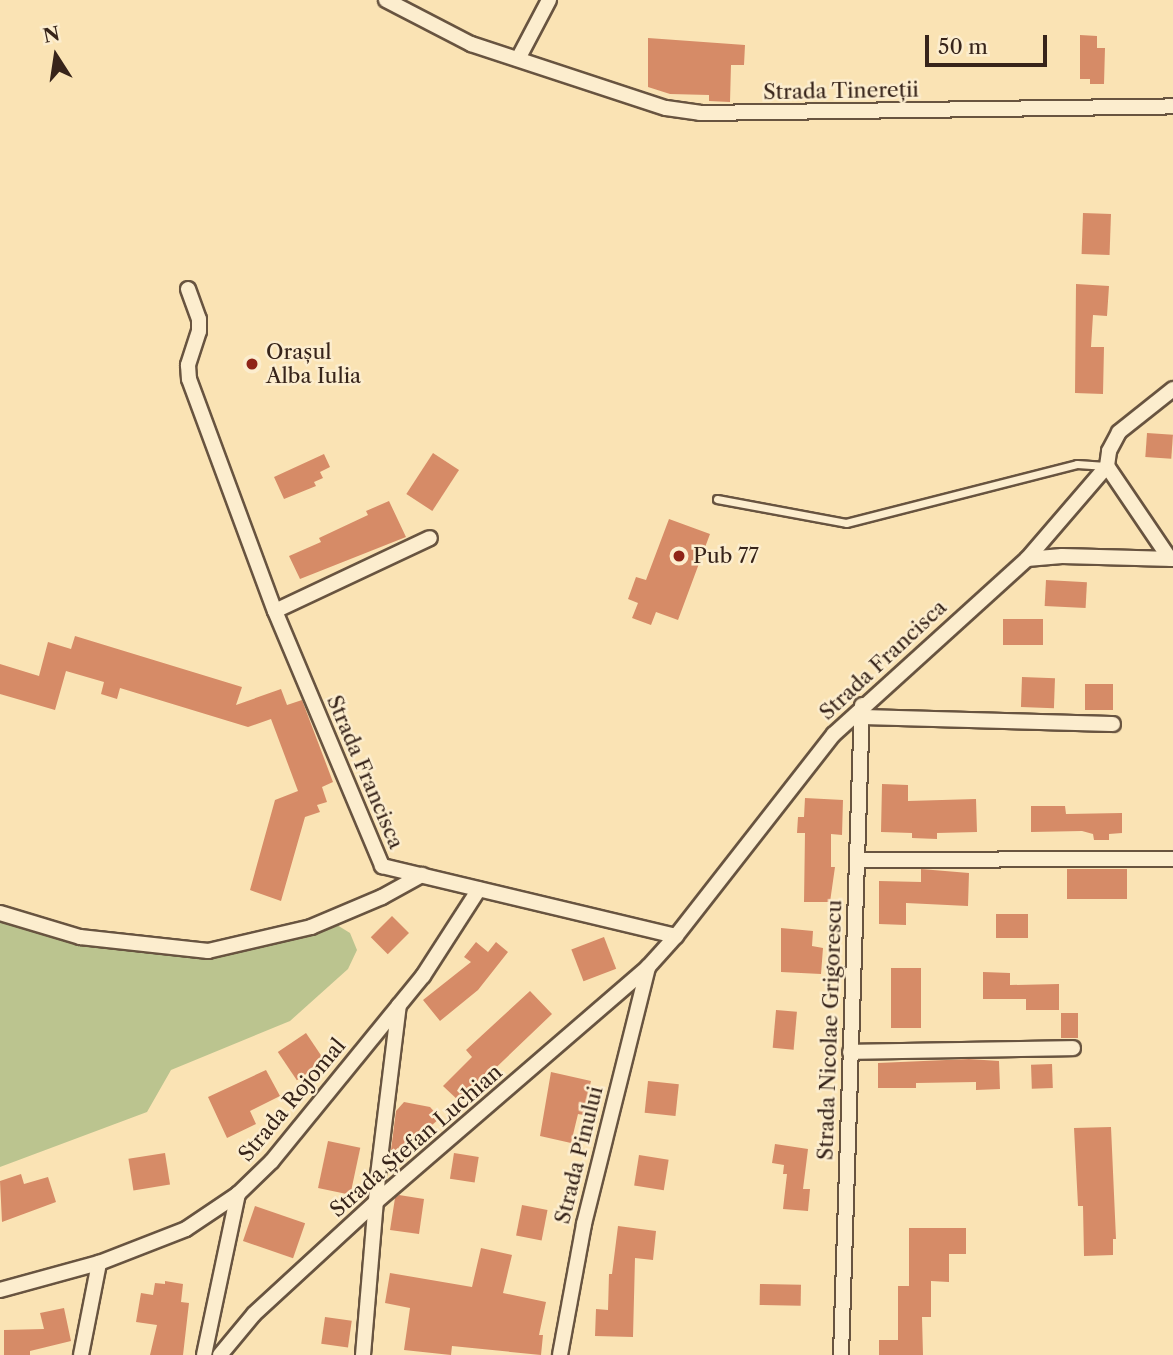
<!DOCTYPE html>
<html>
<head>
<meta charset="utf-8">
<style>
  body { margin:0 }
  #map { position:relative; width:1173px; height:1355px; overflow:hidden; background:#fae3b4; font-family:"Libre Caslon Text",serif }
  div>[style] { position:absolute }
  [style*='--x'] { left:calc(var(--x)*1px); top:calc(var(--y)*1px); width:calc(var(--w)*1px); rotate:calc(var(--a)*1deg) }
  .green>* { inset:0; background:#bbc48f }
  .building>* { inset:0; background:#d68b67; transform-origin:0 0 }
  .roads { filter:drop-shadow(2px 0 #685440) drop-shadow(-2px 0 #685440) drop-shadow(0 2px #685440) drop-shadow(0 -2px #685440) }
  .lane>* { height:7px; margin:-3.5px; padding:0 3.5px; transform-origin:3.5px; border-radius:3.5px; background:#fcedce }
  .street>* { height:14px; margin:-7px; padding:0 7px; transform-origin:7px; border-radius:7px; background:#fcedce }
  .dots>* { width:19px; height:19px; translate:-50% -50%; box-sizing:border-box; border:4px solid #fcedce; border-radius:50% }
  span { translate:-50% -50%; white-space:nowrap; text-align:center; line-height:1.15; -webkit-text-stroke:5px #fcedce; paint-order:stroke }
  .street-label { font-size:21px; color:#37241a }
  .poi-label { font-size:21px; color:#37241a }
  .left { translate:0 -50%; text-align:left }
  .north { position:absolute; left:21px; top:21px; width:70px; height:70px; -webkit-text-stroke:5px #fcedce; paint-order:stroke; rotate:348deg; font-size:19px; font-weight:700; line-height:28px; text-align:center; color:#37241a }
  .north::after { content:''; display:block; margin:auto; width:24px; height:32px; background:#37241a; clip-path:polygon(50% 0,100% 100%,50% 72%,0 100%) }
  .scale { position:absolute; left:925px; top:35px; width:122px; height:32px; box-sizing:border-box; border:4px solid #37241a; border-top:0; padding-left:9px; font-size:21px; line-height:24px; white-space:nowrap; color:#37241a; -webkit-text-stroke:5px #fcedce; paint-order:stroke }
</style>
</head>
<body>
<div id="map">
  <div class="green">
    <i style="clip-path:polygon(0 906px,66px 926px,163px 943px,218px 944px,337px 925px,350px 933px,357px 950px,348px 969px,290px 1021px,171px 1070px,147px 1112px,0 1167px)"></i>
  </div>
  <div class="building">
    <i style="clip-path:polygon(1080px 35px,1097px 36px,1097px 48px,1105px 48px,1104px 84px,1090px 84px,1090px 79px,1080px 79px)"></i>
    <i style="clip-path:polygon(648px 38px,745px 45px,744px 65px,731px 65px,730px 102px,709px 101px,709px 95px,670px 94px,648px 87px)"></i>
    <i style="left:1083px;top:213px;width:28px;height:41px;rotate:2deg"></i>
    <i style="clip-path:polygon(1076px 284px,1109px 286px,1107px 316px,1093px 315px,1091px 347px,1104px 347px,1103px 394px,1075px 393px)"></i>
    <i style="left:1147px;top:433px;width:26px;height:24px;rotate:4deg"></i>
    <i style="left:433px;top:453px;width:31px;height:49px;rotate:33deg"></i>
    <i style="clip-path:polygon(324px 454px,330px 467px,320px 472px,323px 478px,314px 482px,316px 486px,284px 499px,274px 477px)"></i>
    <i style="clip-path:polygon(389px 501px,406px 537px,300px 579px,289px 556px,321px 542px,319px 538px,368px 515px,366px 511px)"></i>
    <i style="clip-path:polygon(669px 519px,710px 534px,678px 620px,656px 612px,651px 625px,632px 618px,638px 603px,628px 599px,636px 577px,646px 580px)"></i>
    <i style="left:1046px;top:580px;width:41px;height:26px;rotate:3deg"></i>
    <i style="left:1003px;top:619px;width:40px;height:26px"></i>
    <i style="clip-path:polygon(75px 636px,242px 687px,236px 705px,281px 689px,287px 705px,302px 700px,333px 782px,322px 787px,327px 802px,317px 805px,320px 812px,305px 817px,281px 901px,250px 890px,275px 800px,298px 791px,271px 719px,248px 727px,120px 688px,117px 699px,101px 694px,104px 682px,66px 671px,55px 710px,0 694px,0 664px,39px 676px,48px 642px,71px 649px)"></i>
    <i style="left:1022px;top:677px;width:33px;height:30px;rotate:2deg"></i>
    <i style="left:1085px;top:684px;width:28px;height:26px"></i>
    <i style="clip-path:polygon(882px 784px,908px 785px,908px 801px,976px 799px,977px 832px,937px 833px,937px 839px,912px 838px,912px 833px,881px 832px)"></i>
    <i style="clip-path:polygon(805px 798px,843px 800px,842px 835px,831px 834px,831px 867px,835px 867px,830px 902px,804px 902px,805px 833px,797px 833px,798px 817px,804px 817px)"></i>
    <i style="clip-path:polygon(1031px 806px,1065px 806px,1066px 814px,1122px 813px,1122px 833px,1109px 834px,1109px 840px,1094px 840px,1093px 834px,1082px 831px,1031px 832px)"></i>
    <i style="clip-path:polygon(921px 869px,969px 873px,968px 906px,906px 903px,906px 925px,879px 924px,879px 881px,921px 882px)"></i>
    <i style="left:1067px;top:869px;width:60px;height:30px"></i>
    <i style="left:996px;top:914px;width:32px;height:24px"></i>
    <i style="left:392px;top:916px;width:24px;height:30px;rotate:45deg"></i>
    <i style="clip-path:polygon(781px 928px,813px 931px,812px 946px,823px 948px,821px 974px,781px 972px)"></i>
    <i style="left:604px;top:937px;width:34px;height:35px;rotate:69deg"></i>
    <i style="clip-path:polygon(476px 942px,488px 952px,496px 942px,508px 952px,478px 990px,440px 1021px,423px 1000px,471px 962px,464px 957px)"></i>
    <i style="left:891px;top:968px;width:30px;height:60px"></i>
    <i style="clip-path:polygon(983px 972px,1010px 973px,1010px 985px,1059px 984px,1059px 1010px,1026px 1010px,1026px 999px,983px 999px)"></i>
    <i style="clip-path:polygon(530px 991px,552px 1014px,460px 1102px,443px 1086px,472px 1057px,466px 1050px)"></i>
    <i style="left:776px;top:1010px;width:21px;height:38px;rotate:5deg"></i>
    <i style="left:1061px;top:1013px;width:17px;height:25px"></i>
    <i style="left:306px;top:1033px;width:34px;height:34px;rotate:56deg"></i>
    <i style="clip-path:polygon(969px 1059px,999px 1061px,1000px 1089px,976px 1090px,976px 1082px,916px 1083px,916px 1088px,878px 1088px,878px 1063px)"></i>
    <i style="left:1052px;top:1064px;width:24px;height:21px;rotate:88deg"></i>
    <i style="clip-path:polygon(266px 1070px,280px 1096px,250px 1111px,256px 1124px,227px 1138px,208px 1097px)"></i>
    <i style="clip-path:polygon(551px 1072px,591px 1081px,583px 1115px,578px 1114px,571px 1143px,540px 1136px)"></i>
    <i style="left:648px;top:1081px;width:31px;height:32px;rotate:6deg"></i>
    <i style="clip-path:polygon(404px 1102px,430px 1107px,440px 1118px,397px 1156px,391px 1150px,396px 1111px)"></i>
    <i style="clip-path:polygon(1111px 1127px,1116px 1239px,1113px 1239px,1113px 1255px,1084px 1256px,1083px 1206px,1078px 1206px,1074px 1128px)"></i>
    <i style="left:328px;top:1141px;width:33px;height:48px;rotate:12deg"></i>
    <i style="clip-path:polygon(775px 1144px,808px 1149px,803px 1189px,810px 1189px,808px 1211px,783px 1209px,787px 1174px,783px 1174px,784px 1165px,772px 1163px)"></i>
    <i style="left:165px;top:1153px;width:32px;height:37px;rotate:81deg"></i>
    <i style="left:454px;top:1153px;width:25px;height:26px;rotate:9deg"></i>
    <i style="left:639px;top:1155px;width:30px;height:31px;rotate:9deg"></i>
    <i style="clip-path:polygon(21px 1174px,24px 1184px,48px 1177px,56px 1202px,2px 1222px,0 1181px)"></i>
    <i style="clip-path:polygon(399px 1195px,424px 1199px,419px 1234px,390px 1230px,395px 1198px)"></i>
    <i style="left:522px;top:1205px;width:26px;height:31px;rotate:11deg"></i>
    <i style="left:255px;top:1206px;width:53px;height:37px;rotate:19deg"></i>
    <i style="clip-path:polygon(618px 1226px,656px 1231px,653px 1260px,635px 1258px,633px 1337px,595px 1336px,596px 1309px,608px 1310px,609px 1274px,612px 1274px)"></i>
    <i style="clip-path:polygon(909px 1228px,966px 1228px,966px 1254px,949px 1254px,949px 1282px,931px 1281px,931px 1317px,922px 1317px,923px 1355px,879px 1355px,879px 1340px,898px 1340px,898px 1286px,909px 1286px)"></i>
    <i style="clip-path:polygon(481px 1248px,512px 1255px,503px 1293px,546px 1302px,539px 1335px,543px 1335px,541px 1355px,452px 1346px,451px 1355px,404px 1350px,410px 1308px,385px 1303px,390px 1273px,472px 1287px)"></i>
    <i style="clip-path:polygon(165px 1281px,183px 1284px,181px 1302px,189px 1303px,183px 1355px,150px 1355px,157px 1325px,136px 1322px,141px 1293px,153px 1295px,155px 1283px,165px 1284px)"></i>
    <i style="left:760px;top:1284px;width:41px;height:21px;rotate:1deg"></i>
    <i style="clip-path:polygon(64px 1308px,71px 1341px,30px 1351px,30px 1355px,4px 1355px,4px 1330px,44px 1329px,40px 1313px)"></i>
    <i style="left:325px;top:1317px;width:27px;height:27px;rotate:8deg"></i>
  </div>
  <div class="roads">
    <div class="lane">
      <i style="--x:717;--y:499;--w:131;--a:10.5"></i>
      <i style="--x:846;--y:523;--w:238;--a:-14.3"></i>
      <i style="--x:1077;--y:464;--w:29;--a:4"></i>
    </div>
    <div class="street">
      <i style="--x:386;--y:0;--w:96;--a:27.4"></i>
      <i style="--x:471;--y:44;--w:205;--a:18.2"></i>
      <i style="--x:666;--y:108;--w:34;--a:8"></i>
      <i style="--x:700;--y:113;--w:473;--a:-0.8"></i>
      <i style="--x:518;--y:59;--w:67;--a:-62.3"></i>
      <i style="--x:188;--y:289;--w:32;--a:70"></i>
      <i style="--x:199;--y:319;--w:12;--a:90"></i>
      <i style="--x:199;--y:331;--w:36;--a:108"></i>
      <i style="--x:188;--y:365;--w:14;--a:86"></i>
      <i style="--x:189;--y:379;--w:247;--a:69.7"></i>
      <i style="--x:275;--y:611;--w:277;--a:67.2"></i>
      <i style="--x:382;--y:866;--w:302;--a:13.4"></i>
      <i style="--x:1107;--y:466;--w:112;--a:55.9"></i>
      <i style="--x:1027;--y:559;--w:35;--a:-5"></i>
      <i style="--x:1062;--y:556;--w:111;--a:1.5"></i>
      <i style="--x:275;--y:611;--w:171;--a:-25.2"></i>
      <i style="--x:861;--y:717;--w:252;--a:1.6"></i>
      <i style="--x:857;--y:860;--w:316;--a:-0.2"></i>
      <i style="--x:0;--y:913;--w:84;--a:16.7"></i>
      <i style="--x:80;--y:937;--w:129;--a:6.2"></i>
      <i style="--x:208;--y:951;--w:106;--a:-13.1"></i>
      <i style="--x:311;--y:927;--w:77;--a:-22.9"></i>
      <i style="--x:382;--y:897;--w:46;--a:-28.8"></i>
      <i style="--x:850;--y:1052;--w:223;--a:-1"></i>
      <i style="--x:0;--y:1290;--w:103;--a:-15.3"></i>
      <i style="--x:99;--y:1263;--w:93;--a:-21.3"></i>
      <i style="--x:186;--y:1229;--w:63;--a:-33.9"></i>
      <i style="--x:238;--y:1194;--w:47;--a:-44.1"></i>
      <i style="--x:272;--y:1161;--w:239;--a:-50.8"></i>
      <i style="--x:423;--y:976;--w:103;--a:-57.2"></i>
      <i style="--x:81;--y:1355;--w:94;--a:-78.9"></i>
      <i style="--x:204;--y:1355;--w:165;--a:-78.1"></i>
      <i style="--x:220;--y:1355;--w:53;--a:-50.3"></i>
      <i style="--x:254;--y:1314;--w:166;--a:-42.6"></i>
      <i style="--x:376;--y:1202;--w:359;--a:-40.8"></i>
      <i style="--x:648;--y:967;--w:42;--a:-47.9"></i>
      <i style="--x:676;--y:936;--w:256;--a:-52"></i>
      <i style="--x:834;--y:734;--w:261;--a:-42.2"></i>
      <i style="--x:1027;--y:559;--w:123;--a:-49.3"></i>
      <i style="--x:1107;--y:466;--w:15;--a:-82"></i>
      <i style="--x:1109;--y:451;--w:21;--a:-62"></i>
      <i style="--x:1119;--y:432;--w:69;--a:-38.5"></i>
      <i style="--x:363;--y:1355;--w:181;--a:-85.2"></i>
      <i style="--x:378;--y:1175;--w:171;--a:-83"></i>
      <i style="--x:560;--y:1355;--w:133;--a:-79.6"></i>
      <i style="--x:584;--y:1224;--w:265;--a:-76"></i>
      <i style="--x:841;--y:1355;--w:650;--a:-88.15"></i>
    </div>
  </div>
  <div class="dots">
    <i style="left:252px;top:364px;background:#8f2418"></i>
    <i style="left:679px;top:556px;background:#8f2418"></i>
  </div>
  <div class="street-label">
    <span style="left:841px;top:91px;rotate:-1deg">Strada Tinereții</span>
    <span style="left:883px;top:660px;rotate:-43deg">Strada Francisca</span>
    <span style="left:365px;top:772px;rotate:67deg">Strada Francisca</span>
    <span style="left:830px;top:1030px;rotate:-88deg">Strada Nicolae Grigorescu</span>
    <span style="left:292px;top:1100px;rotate:-50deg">Strada Rojomal</span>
    <span style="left:416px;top:1141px;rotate:-41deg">Strada Ștefan Luchian</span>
    <span style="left:579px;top:1155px;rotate:-76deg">Strada Pinului</span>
  </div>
  <div class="poi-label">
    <span class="left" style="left:266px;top:364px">Orașul<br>Alba Iulia</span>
    <span class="left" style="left:693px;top:556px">Pub 77</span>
  </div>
  <div class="north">N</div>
  <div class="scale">50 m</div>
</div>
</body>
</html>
